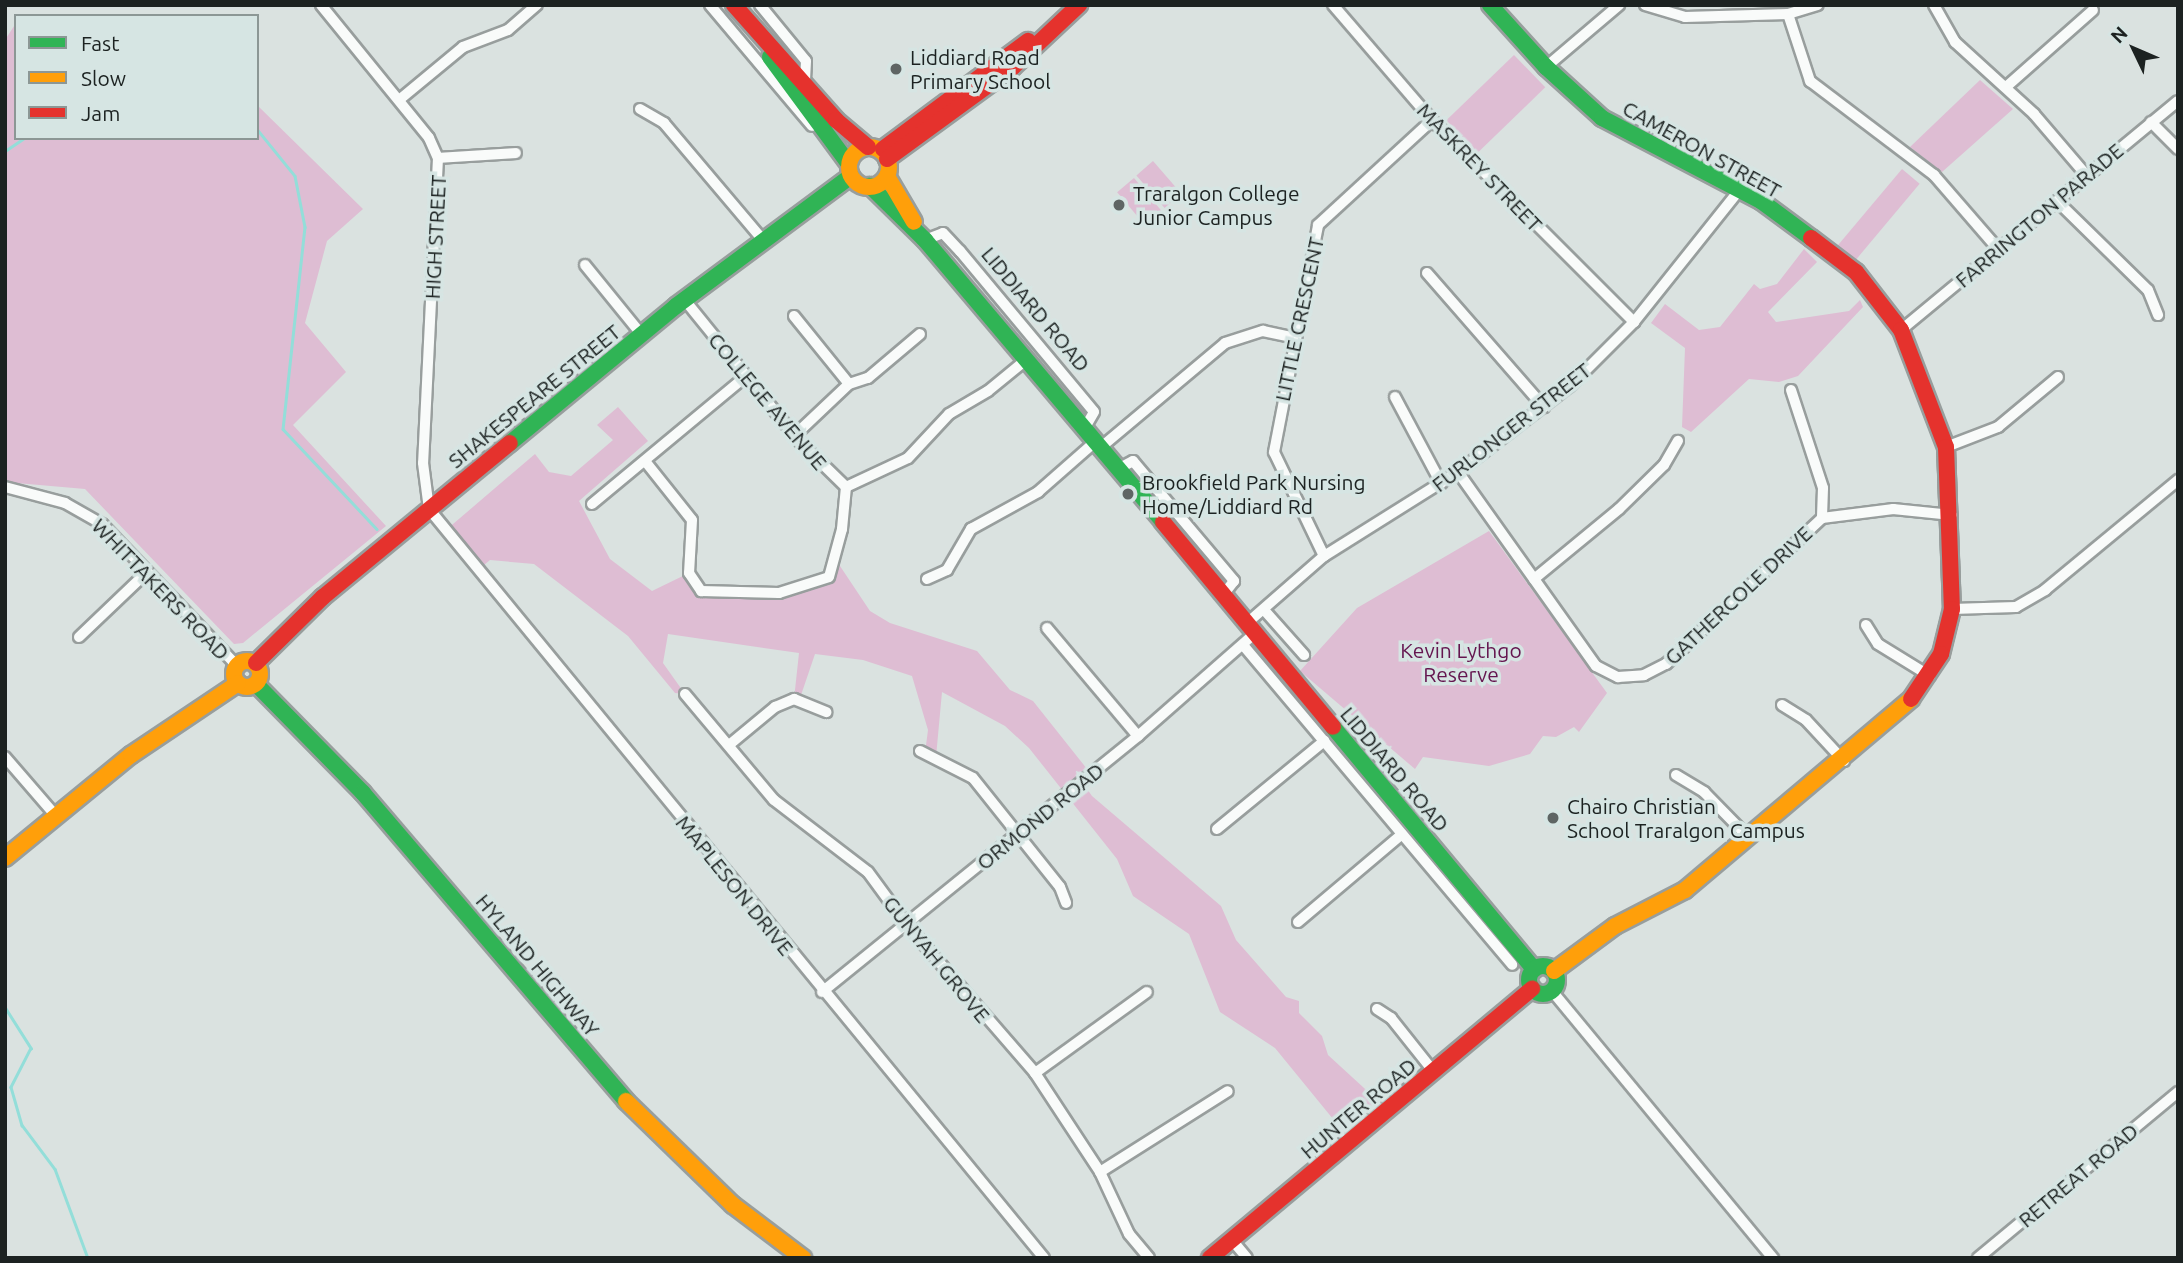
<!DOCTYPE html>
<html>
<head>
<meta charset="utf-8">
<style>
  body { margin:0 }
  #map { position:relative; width:2183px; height:1263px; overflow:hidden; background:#dae2e0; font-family:Ubuntu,sans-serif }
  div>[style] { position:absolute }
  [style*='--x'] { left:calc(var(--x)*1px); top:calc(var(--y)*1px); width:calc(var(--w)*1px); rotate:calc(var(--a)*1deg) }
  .green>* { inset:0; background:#debdd3; transform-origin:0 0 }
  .stream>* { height:2.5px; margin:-1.25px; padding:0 1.25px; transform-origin:1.25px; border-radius:1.25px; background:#93ded9 }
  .roads { filter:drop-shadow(2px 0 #989e9d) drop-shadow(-2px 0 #989e9d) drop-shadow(0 2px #989e9d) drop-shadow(0 -2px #989e9d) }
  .street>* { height:10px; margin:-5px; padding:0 5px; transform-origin:5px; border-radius:5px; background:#f9fbfa }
  .fast>* { height:16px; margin:-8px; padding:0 8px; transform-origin:8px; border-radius:8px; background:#30b455 }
  .fast>.ring { margin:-8px; padding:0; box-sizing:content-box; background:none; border:16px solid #30b455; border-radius:50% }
  .slow>* { height:16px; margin:-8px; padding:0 8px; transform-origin:8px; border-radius:8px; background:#ff9f0a }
  .slow>.ring { margin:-8px; padding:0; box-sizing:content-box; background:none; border:16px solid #ff9f0a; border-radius:50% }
  .jam>* { height:16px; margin:-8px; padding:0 8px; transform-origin:8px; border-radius:8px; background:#e5322d }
  .dots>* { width:19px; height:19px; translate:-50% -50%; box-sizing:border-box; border:4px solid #d6e5e3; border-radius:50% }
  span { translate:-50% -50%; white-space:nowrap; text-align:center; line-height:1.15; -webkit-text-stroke:7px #d6e5e3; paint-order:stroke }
  .poi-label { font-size:21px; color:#1c2221 }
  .left { translate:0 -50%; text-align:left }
  .street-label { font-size:21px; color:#1c2221 }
  .park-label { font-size:21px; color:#64154f }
  .frame { position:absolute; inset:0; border:7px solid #1c2221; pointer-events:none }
  .legend { position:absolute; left:14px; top:14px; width:245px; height:126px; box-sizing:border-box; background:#d6e5e3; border:2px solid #8c9795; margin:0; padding:9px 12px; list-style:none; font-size:21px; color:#1c2221 }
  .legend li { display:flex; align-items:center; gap:14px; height:35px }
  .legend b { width:35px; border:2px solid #8c9795 }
  .north { position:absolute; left:2099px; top:14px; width:70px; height:70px; -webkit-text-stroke:5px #d6e5e3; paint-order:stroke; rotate:314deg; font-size:19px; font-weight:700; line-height:28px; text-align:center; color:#1c2221 }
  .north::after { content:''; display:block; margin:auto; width:24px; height:32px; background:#1c2221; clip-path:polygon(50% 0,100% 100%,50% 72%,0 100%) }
</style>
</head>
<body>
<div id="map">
  <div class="green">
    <i style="clip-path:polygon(16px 23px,16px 138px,257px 138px,257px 105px,363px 209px,327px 241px,305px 323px,346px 372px,293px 425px,386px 526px,243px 643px,234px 644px,85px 489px,5px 482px,5px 40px)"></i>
    <i style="left:1514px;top:55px;width:45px;height:94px;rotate:46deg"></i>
    <i style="clip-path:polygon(1980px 80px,2013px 109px,1942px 172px,1910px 147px)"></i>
    <i style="left:1153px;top:161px;width:43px;height:22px;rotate:49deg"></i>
    <i style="left:1902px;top:169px;width:23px;height:100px;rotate:40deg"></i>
    <i style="left:1134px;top:178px;width:42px;height:22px;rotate:50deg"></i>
    <i style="clip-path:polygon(1804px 249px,1817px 262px,1768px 312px,1776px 322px,1849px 311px,1860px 300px,1863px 307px,1798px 376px,1779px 382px,1749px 379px,1691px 432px,1682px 427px,1685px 348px,1651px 323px,1665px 304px,1699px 330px,1720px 327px,1754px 284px,1760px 289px,1777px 284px)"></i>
    <i style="clip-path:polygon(618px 407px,648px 441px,579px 501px,610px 559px,652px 591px,689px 573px,695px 585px,767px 594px,827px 575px,836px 560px,870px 611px,890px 623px,977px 651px,1010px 690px,1033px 701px,1091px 774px,1082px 782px,1092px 796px,1221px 906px,1236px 940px,1286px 997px,1299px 1001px,1299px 1013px,1322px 1036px,1328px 1055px,1388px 1110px,1351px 1141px,1275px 1048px,1220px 1012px,1189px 934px,1133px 896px,1117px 859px,1029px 748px,1005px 726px,942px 692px,936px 757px,925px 753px,928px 730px,912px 676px,863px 660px,815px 654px,799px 701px,794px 699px,799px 653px,668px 634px,663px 663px,685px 694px,675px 693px,628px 636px,534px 564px,490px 560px,478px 570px,446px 530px,535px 454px,549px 472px,571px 476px,613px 440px,597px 425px)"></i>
    <i style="clip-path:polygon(1489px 531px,1607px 693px,1579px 732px,1574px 727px,1556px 737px,1543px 736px,1530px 754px,1489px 766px,1423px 757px,1415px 769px,1300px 671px,1357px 608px)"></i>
  </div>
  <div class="stream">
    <i style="--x:257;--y:129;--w:60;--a:51"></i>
    <i style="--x:295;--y:176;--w:52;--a:78.9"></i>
    <i style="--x:305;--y:227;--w:203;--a:96.2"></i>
    <i style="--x:283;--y:429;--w:137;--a:46.8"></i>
    <i style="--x:5;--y:151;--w:23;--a:-34"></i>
    <i style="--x:5;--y:1007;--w:49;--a:57.6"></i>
    <i style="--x:31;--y:1048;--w:44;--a:117.1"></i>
    <i style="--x:11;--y:1087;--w:40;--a:74"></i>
    <i style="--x:22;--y:1125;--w:55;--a:53.1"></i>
    <i style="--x:55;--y:1169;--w:95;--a:69.7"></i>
  </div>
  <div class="roads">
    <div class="street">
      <i style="--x:321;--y:5;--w:171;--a:50.9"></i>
      <i style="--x:429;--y:138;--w:22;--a:66"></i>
      <i style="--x:438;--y:158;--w:305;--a:92.8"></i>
      <i style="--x:423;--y:463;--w:46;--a:82.6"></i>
      <i style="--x:429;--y:509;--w:969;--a:50.61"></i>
      <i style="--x:710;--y:5;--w:158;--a:49.9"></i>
      <i style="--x:760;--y:5;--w:72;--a:50.6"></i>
      <i style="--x:806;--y:61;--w:21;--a:93"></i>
      <i style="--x:1333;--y:5;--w:152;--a:49.3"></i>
      <i style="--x:1432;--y:120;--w:286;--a:45"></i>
      <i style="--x:1645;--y:5;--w:42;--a:16.7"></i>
      <i style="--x:1685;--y:17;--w:103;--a:-1.7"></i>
      <i style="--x:1788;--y:14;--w:31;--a:-17"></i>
      <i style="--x:1934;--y:5;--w:43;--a:60.4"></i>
      <i style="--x:1955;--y:42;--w:107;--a:42.3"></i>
      <i style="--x:2034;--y:114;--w:82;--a:49.5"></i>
      <i style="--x:1788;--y:14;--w:71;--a:71.8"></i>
      <i style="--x:1810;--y:81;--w:156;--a:37.2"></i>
      <i style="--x:1934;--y:175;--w:98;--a:49.1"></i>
      <i style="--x:1546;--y:67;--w:96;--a:-40.3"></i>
      <i style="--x:2006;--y:87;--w:116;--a:-41.5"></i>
      <i style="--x:399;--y:100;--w:83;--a:-39.6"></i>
      <i style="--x:463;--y:47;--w:48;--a:-20.7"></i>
      <i style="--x:508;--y:30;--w:38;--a:-41"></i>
      <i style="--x:640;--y:109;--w:28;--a:30"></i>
      <i style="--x:664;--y:123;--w:152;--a:49.8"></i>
      <i style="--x:2151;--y:122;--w:38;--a:45"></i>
      <i style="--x:438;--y:158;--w:78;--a:-3.7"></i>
      <i style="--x:2057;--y:201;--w:127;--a:44.4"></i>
      <i style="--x:2148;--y:290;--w:27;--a:68"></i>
      <i style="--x:925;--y:240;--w:19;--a:-21"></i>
      <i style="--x:943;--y:233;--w:25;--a:47"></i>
      <i style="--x:960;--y:251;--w:209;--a:50.2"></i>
      <i style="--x:1094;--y:412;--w:20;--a:120"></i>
      <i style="--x:585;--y:265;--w:89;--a:50.9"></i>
      <i style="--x:1427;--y:273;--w:178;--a:48.9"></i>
      <i style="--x:684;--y:299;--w:183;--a:51"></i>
      <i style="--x:799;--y:441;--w:66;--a:44.4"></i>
      <i style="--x:846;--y:487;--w:68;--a:-25.1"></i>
      <i style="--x:908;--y:458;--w:60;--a:-47"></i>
      <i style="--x:949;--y:414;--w:45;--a:-30.5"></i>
      <i style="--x:988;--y:391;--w:50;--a:-39.4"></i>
      <i style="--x:794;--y:316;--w:87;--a:51"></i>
      <i style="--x:1901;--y:330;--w:359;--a:-39.6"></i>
      <i style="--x:1791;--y:390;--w:103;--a:71.9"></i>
      <i style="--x:1823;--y:488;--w:30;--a:92"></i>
      <i style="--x:1395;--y:397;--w:98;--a:61.9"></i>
      <i style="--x:795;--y:435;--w:74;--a:-43.4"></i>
      <i style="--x:849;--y:384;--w:20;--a:-18"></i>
      <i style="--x:868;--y:378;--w:68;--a:-40.2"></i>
      <i style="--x:1946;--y:447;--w:56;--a:-21"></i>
      <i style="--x:1998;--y:427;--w:78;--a:-39.8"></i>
      <i style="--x:1100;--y:448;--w:163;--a:-40"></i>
      <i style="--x:1225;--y:343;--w:40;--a:-18"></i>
      <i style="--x:1263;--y:331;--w:33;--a:12"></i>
      <i style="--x:645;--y:461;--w:75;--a:51.5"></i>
      <i style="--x:692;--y:520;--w:53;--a:93.2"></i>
      <i style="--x:689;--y:573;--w:22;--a:56"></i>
      <i style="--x:701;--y:591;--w:78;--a:1.5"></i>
      <i style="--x:779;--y:593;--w:52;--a:-17.7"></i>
      <i style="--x:829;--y:577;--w:50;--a:-74.8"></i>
      <i style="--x:842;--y:529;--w:42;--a:-84.6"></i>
      <i style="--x:1118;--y:469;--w:17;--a:-28"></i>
      <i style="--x:1133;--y:461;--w:157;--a:49.9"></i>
      <i style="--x:1234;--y:581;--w:18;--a:128"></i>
      <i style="--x:1458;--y:472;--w:238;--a:54.6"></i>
      <i style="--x:1596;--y:666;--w:25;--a:27"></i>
      <i style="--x:1618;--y:677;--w:26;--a:-4"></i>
      <i style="--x:1644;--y:675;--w:25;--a:-27"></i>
      <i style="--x:1666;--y:664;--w:214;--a:-43.1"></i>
      <i style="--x:1822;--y:518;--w:72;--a:-7.2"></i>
      <i style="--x:1893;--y:509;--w:59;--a:5.8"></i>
      <i style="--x:5;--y:487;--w:62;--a:14.9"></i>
      <i style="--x:65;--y:503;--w:43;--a:29.6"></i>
      <i style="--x:102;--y:524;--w:196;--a:46.4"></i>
      <i style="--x:592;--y:504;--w:200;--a:-39.7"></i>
      <i style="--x:1324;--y:556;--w:115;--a:-115.7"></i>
      <i style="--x:1274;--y:452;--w:231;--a:-79"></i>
      <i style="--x:1318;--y:225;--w:155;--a:-42.6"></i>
      <i style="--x:927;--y:579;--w:22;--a:-24"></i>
      <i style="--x:947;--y:570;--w:48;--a:-59.7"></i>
      <i style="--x:971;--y:529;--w:77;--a:-28.9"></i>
      <i style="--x:1038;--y:492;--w:76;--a:-41.3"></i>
      <i style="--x:1534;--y:579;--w:110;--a:-39.5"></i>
      <i style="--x:1619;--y:509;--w:63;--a:-44.4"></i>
      <i style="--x:1664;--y:465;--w:28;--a:-60"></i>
      <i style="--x:1952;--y:609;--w:64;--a:-1.8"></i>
      <i style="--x:2016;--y:607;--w:34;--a:-30"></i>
      <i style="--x:2045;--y:590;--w:173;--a:-39.6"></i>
      <i style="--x:1265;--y:611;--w:59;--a:48.4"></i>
      <i style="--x:1246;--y:624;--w:103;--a:-41.1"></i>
      <i style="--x:1324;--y:556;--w:158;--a:-32.1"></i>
      <i style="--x:1458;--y:472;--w:143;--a:-37.6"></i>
      <i style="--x:1571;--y:385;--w:89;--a:-45"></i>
      <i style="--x:1634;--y:322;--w:170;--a:-51.4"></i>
      <i style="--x:1866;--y:625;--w:22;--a:58"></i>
      <i style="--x:1878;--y:644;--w:61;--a:31.6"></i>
      <i style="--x:1047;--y:628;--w:141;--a:49.9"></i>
      <i style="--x:79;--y:637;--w:94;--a:-43.7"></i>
      <i style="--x:1243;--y:645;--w:418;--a:49.9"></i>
      <i style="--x:685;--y:694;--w:138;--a:50"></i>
      <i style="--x:774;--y:800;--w:118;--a:37.5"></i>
      <i style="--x:868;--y:872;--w:66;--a:53.7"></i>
      <i style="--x:907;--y:925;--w:196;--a:49.1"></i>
      <i style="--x:1035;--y:1073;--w:118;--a:56.7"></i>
      <i style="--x:1100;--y:1172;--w:68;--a:64.9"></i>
      <i style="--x:1129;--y:1234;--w:31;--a:50"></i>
      <i style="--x:1782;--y:705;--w:28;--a:32"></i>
      <i style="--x:1806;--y:720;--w:56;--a:47.2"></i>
      <i style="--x:729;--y:745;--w:60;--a:-39.6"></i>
      <i style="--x:775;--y:707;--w:21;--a:-23"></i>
      <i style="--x:794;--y:699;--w:35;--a:22"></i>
      <i style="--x:920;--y:751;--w:59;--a:27"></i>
      <i style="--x:973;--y:778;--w:139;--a:51.4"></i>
      <i style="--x:1060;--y:887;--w:17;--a:69"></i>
      <i style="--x:5;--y:757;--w:78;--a:49.2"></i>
      <i style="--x:1676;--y:775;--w:33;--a:31"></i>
      <i style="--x:1704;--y:792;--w:64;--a:45.6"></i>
      <i style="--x:1217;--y:829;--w:139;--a:-39.4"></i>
      <i style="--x:1298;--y:922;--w:136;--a:-40.2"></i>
      <i style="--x:1552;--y:991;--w:347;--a:50.4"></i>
      <i style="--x:822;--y:992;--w:407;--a:-39"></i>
      <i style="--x:1138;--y:736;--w:154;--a:-41.3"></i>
      <i style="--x:1377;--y:1009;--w:17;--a:33"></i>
      <i style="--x:1391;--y:1018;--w:69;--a:51.5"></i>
      <i style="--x:1035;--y:1073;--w:138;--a:-35.9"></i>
      <i style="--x:1100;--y:1172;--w:151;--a:-32.3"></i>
      <i style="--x:1232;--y:1240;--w:23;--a:50"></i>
      <i style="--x:1978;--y:1258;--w:260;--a:-39.7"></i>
    </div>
    <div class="fast">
      <i style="--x:1490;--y:5;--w:84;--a:47.9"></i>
      <i style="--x:1546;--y:67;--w:76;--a:42.3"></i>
      <i style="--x:1602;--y:118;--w:179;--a:27.6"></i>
      <i style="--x:1761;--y:201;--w:62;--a:36.5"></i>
      <i style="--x:770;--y:57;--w:133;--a:53.6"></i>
      <i style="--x:870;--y:186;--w:77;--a:44.5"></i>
      <i style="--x:925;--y:240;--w:369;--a:49.8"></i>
      <i style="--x:510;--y:443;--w:215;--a:-39.5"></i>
      <i style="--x:676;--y:306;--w:218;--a:-36.6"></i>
      <i style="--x:256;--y:684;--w:153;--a:45.5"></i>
      <i style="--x:363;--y:793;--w:405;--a:49.5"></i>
      <i style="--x:1333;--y:727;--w:315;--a:50.3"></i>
      <i class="ring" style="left:1529px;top:966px;width:12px;height:12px"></i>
    </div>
    <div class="slow">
      <i class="ring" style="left:849px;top:147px;width:24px;height:24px"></i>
      <i style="--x:887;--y:176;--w:53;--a:59.6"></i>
      <i class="ring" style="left:234px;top:661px;width:10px;height:10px"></i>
      <i style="--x:5;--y:858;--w:163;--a:-39.3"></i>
      <i style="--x:131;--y:755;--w:129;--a:-33.9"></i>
      <i style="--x:1554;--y:971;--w:76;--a:-36.4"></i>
      <i style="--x:1615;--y:926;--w:79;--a:-27.2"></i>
      <i style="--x:1685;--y:890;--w:296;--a:-40.2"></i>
      <i style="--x:626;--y:1101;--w:149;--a:44.2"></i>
      <i style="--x:733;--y:1205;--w:88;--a:37.1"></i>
    </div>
    <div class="jam">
      <i style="--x:734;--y:5;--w:154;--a:48.4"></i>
      <i style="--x:836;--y:120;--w:42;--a:40.2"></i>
      <i style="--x:883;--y:149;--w:181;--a:-36.7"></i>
      <i style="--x:887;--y:159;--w:156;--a:-36.1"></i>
      <i style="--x:1013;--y:67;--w:91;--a:-43.2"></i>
      <i style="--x:1811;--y:238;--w:56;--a:37.1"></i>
      <i style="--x:1856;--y:272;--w:73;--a:52.2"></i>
      <i style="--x:1901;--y:330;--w:125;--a:69"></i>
      <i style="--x:1946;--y:447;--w:162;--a:87.9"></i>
      <i style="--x:1952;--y:609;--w:46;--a:103.7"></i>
      <i style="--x:1941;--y:654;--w:54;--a:123.7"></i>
      <i style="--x:1163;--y:522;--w:266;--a:50.3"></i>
      <i style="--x:256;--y:663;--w:94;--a:-44.6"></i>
      <i style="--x:323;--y:597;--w:242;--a:-39.5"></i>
      <i style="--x:1210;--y:1258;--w:420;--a:-39.9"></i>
    </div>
  </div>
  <div class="dots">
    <i style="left:896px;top:69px;background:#5e6564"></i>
    <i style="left:1119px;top:205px;background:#5e6564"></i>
    <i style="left:1128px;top:494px;background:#5e6564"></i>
    <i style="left:1553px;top:818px;background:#5e6564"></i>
  </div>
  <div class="poi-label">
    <span class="left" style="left:910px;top:69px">Liddiard Road<br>Primary School</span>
    <span class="left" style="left:1133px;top:205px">Traralgon College<br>Junior Campus</span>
    <span class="left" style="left:1142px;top:494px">Brookfield Park Nursing<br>Home/Liddiard Rd</span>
    <span class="left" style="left:1567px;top:818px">Chairo Christian<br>School Traralgon Campus</span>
  </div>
  <div class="street-label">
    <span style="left:1702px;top:149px;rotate:29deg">CAMERON STREET</span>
    <span style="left:1480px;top:167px;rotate:46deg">MASKREY STREET</span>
    <span style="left:2039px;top:215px;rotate:-40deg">FARRINGTON PARADE</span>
    <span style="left:435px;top:237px;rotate:-87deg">HIGH STREET</span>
    <span style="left:1036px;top:309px;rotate:50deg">LIDDIARD ROAD</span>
    <span style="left:1299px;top:319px;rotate:-78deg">LITTLE CRESCENT</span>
    <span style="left:534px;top:396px;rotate:-39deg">SHAKESPEARE STREET</span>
    <span style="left:768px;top:401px;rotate:50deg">COLLEGE AVENUE</span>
    <span style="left:1511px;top:427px;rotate:-38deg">FURLONGER STREET</span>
    <span style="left:161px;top:589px;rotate:46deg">WHITTAKERS ROAD</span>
    <span style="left:1738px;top:595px;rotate:-43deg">GATHERCOLE DRIVE</span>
    <span style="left:1395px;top:769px;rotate:50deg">LIDDIARD ROAD</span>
    <span style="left:1040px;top:816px;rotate:-39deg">ORMOND ROAD</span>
    <span style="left:735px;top:885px;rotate:51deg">MAPLESON DRIVE</span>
    <span style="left:937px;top:959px;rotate:51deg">GUNYAH GROVE</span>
    <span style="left:538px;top:965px;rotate:50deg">HYLAND HIGHWAY</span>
    <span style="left:1358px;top:1108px;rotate:-40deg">HUNTER ROAD</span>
    <span style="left:2078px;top:1175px;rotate:-40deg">RETREAT ROAD</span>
  </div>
  <div class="park-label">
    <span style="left:1461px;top:662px">Kevin Lythgo<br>Reserve</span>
  </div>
  <div class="frame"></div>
  <ul class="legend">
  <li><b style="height:9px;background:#30b455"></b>Fast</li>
  <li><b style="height:9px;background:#ff9f0a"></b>Slow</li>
  <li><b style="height:9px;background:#e5322d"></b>Jam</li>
  </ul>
  <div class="north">N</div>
</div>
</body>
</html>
